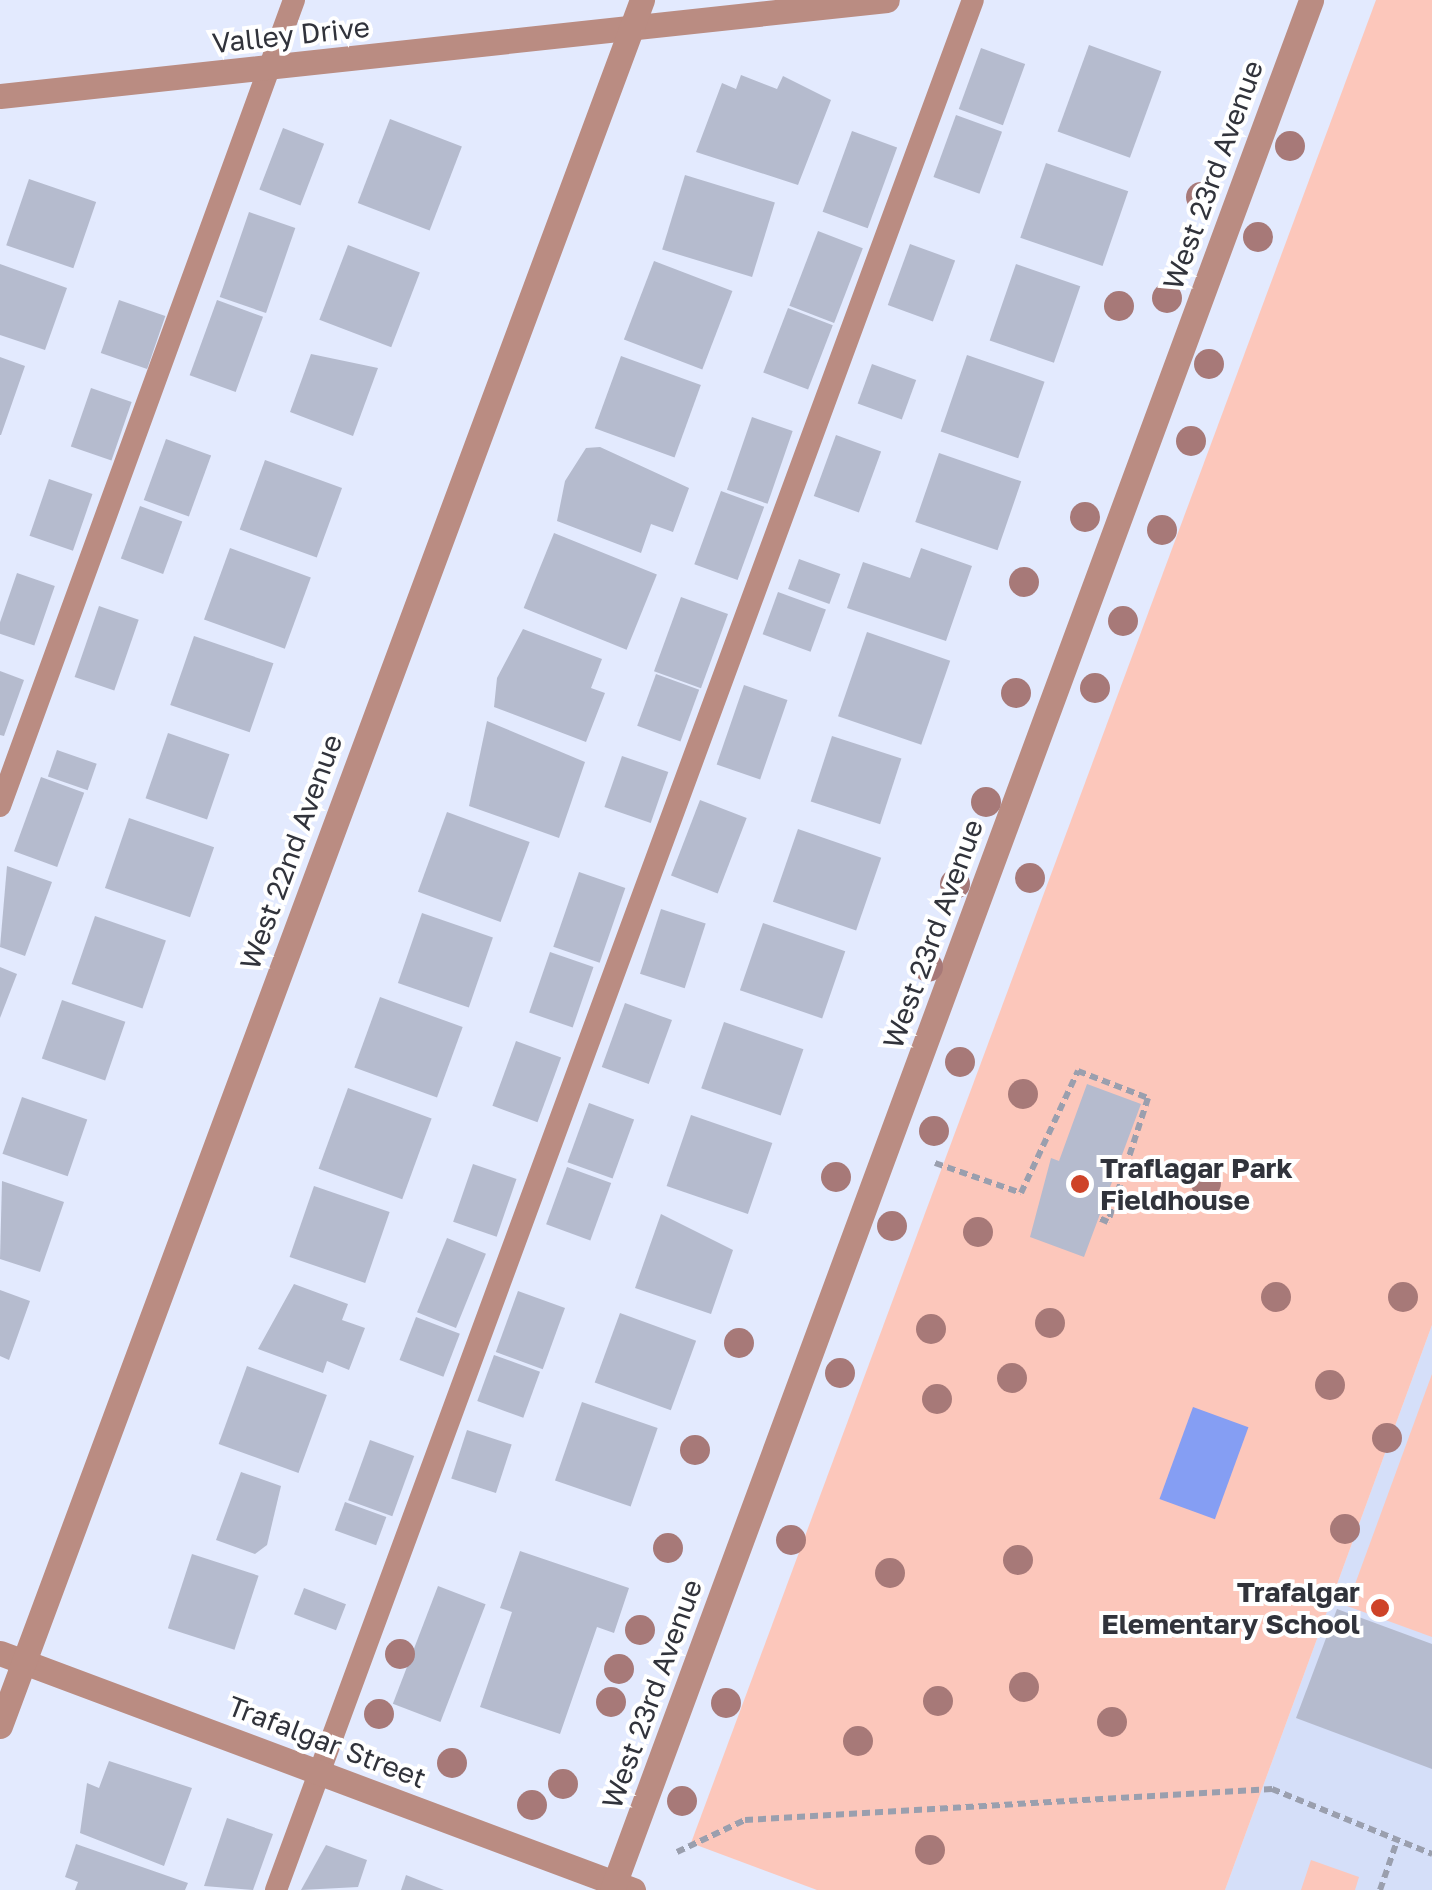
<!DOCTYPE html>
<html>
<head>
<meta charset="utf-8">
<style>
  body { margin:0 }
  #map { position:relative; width:1432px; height:1890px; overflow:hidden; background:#e3eafe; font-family:"Golos Text",sans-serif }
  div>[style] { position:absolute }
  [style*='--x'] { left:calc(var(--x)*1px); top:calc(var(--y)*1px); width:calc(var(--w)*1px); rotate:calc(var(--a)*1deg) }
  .built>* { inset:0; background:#d5dff9 }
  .green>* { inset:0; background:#fcc7bb }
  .water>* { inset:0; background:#859ef3; transform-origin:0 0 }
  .building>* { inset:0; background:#b5bbce; transform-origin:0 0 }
  .path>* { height:6px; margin-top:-3px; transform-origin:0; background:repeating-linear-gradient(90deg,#9a9fae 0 8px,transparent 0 13px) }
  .service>* { height:22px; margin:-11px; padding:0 11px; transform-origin:11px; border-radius:11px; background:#ba8c82 }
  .minor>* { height:25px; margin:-12.5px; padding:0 12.5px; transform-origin:12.5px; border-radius:12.5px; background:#ba8c82 }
  .trees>* { width:30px; height:30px; margin:-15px; border-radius:50%; background:#a77978 }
  .dots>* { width:28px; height:28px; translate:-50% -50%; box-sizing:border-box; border:5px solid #fff; border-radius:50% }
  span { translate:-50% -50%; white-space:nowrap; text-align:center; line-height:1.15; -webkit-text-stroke:8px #fff; paint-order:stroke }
  .street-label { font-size:28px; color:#31333b }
  .poi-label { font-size:28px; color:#31333b; font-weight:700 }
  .left { translate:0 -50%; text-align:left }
  .right { translate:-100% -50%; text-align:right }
</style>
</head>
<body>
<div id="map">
  <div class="built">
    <i style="clip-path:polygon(1432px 1325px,1432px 1890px,1225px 1890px)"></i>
  </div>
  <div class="green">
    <i style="clip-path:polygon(1376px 0,1432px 0,1432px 1325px,1225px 1890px,817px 1890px,691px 1843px)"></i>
    <i style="clip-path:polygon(1432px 1374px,1432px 1637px,1347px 1606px)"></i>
    <i style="clip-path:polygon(1311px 1860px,1359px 1877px,1355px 1890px,1301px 1890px)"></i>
  </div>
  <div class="water">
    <i style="left:1193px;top:1407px;width:59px;height:98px;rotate:20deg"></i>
  </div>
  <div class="building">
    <i style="left:1089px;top:45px;width:77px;height:92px;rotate:20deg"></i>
    <i style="left:981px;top:48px;width:47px;height:65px;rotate:20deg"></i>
    <i style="clip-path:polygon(741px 75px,777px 89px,783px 76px,831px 100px,798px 185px,696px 152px,722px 83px,736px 89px)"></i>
    <i style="left:956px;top:115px;width:49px;height:66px;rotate:20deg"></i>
    <i style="left:390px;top:119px;width:77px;height:90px;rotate:21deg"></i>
    <i style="left:283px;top:128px;width:44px;height:66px;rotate:21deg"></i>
    <i style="left:852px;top:131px;width:48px;height:86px;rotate:20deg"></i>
    <i style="left:1046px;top:163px;width:87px;height:79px;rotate:19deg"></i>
    <i style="left:685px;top:175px;width:94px;height:78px;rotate:17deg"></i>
    <i style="left:29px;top:179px;width:71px;height:70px;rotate:19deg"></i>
    <i style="left:249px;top:212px;width:49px;height:90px;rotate:19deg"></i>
    <i style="left:818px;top:231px;width:48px;height:80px;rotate:21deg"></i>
    <i style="left:910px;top:244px;width:48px;height:65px;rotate:20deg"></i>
    <i style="left:348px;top:245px;width:77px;height:80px;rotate:21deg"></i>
    <i style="left:654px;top:261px;width:84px;height:84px;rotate:21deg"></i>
    <i style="clip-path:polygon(0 264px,67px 288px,45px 350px,0 335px)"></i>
    <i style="left:1016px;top:264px;width:68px;height:81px;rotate:19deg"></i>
    <i style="left:119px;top:300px;width:49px;height:56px;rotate:19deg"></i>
    <i style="left:217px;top:300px;width:49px;height:80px;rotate:20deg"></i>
    <i style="left:788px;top:308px;width:48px;height:69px;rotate:21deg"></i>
    <i style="clip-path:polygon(311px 354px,378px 368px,353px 436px,290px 412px)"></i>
    <i style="left:967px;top:355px;width:82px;height:81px;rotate:19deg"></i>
    <i style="left:621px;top:356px;width:85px;height:77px;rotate:20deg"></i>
    <i style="clip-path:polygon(0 357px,25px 366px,1px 435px,0 435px)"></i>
    <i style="left:872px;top:364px;width:47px;height:42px;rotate:20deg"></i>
    <i style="left:91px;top:388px;width:43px;height:62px;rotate:19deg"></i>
    <i style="left:752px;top:417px;width:43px;height:77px;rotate:19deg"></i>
    <i style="left:836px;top:435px;width:48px;height:65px;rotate:20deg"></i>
    <i style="left:166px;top:439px;width:48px;height:65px;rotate:20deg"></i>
    <i style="clip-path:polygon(600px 447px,689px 488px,673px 532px,651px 524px,641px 553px,557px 521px,565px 481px,586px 448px)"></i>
    <i style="left:939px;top:453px;width:87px;height:73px;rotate:19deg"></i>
    <i style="left:265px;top:460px;width:82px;height:74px;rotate:20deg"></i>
    <i style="left:49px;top:479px;width:46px;height:60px;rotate:19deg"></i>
    <i style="left:721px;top:491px;width:46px;height:78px;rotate:20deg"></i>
    <i style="left:140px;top:506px;width:45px;height:56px;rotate:20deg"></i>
    <i style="left:554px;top:533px;width:111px;height:81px;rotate:22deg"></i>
    <i style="left:230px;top:548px;width:86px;height:76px;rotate:20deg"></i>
    <i style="clip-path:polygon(921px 548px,972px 566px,946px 641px,847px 608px,863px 562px,910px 578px)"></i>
    <i style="left:799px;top:559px;width:44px;height:32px;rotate:20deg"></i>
    <i style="left:17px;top:573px;width:40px;height:63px;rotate:19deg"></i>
    <i style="left:778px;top:592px;width:51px;height:45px;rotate:20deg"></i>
    <i style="left:681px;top:597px;width:50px;height:79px;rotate:20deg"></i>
    <i style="left:99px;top:606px;width:42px;height:75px;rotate:19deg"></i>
    <i style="clip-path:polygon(523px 629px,602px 659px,591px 688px,605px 693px,586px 742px,494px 707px,497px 678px)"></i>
    <i style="left:867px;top:632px;width:88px;height:89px;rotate:19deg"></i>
    <i style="left:194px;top:636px;width:84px;height:73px;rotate:19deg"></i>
    <i style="clip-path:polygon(0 671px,24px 680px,4px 736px,0 735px)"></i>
    <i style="left:656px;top:674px;width:46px;height:55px;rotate:20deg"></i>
    <i style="left:744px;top:685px;width:46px;height:84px;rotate:19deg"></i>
    <i style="clip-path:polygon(487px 721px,585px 762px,559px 838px,469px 806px)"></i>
    <i style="left:168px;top:733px;width:65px;height:69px;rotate:19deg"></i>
    <i style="left:832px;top:736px;width:73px;height:69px;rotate:18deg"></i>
    <i style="left:57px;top:750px;width:42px;height:28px;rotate:19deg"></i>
    <i style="left:622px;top:756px;width:49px;height:54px;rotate:19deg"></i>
    <i style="left:41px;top:777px;width:46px;height:79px;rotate:20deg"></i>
    <i style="left:700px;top:800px;width:50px;height:81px;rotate:21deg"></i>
    <i style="left:447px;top:812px;width:88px;height:85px;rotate:20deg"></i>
    <i style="left:129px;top:818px;width:90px;height:74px;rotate:19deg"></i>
    <i style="left:798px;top:829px;width:88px;height:77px;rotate:19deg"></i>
    <i style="clip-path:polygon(7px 866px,52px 882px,25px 956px,0 947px)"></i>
    <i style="left:579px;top:872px;width:49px;height:79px;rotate:19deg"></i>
    <i style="left:661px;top:909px;width:47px;height:68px;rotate:18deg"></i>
    <i style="left:422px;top:913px;width:75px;height:74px;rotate:19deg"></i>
    <i style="left:95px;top:916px;width:75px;height:72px;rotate:19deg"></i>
    <i style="left:763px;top:923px;width:87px;height:71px;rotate:19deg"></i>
    <i style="left:550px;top:952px;width:46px;height:64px;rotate:19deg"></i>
    <i style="clip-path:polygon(0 967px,17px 974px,0 1018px)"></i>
    <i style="left:380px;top:997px;width:88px;height:75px;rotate:20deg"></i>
    <i style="left:62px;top:1000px;width:67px;height:62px;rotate:19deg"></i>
    <i style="left:625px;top:1003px;width:50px;height:68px;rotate:20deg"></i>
    <i style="left:724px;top:1022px;width:84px;height:70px;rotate:19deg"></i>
    <i style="left:516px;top:1041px;width:48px;height:69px;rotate:20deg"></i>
    <i style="clip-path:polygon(1087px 1084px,1141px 1104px,1084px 1257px,1030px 1237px,1051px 1158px,1059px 1161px)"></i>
    <i style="left:348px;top:1088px;width:89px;height:86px;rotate:20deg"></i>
    <i style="left:22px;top:1097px;width:69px;height:60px;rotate:19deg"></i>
    <i style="left:589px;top:1103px;width:48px;height:63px;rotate:20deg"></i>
    <i style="left:691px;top:1115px;width:86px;height:75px;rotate:19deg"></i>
    <i style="left:473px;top:1164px;width:46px;height:61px;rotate:19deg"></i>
    <i style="left:567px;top:1167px;width:47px;height:61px;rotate:20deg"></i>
    <i style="clip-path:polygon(2px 1181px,64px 1202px,40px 1272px,0 1259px)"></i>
    <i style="left:314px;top:1186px;width:80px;height:75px;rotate:19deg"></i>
    <i style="clip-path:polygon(661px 1214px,733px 1250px,711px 1314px,635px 1288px)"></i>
    <i style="left:447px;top:1238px;width:42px;height:80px;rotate:22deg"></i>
    <i style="clip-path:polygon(294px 1284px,348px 1304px,342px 1320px,365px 1328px,349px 1370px,327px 1361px,323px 1373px,258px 1349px)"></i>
    <i style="clip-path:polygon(0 1290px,30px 1301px,9px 1360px,0 1356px)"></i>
    <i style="left:518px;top:1291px;width:50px;height:65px;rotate:20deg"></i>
    <i style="left:620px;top:1313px;width:81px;height:74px;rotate:20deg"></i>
    <i style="left:416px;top:1317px;width:47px;height:46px;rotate:21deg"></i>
    <i style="left:494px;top:1355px;width:49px;height:49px;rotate:20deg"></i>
    <i style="left:247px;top:1366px;width:85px;height:83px;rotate:20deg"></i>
    <i style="left:582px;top:1402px;width:80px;height:83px;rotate:19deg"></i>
    <i style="left:467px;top:1430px;width:47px;height:51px;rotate:18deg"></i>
    <i style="left:370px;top:1440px;width:47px;height:64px;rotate:20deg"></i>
    <i style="clip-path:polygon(241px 1472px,281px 1486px,267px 1545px,255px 1554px,216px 1540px)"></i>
    <i style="left:345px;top:1502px;width:44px;height:30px;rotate:20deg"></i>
    <i style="clip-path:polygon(520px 1551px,629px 1588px,614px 1633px,597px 1627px,560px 1734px,480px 1707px,512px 1612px,500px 1608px)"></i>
    <i style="left:192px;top:1554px;width:70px;height:78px;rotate:18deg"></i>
    <i style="left:438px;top:1586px;width:51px;height:126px;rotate:21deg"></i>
    <i style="left:304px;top:1588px;width:45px;height:28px;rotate:21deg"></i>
    <i style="clip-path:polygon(1337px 1609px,1432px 1644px,1432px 1769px,1296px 1718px)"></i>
    <i style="clip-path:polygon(109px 1761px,192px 1788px,164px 1866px,80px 1833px,87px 1783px,99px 1788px)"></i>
    <i style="clip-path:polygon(227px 1818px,273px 1834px,253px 1890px,204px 1886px)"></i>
    <i style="clip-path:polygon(76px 1844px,188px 1883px,185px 1890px,75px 1890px,78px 1882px,65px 1877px)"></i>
    <i style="clip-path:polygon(326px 1845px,367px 1860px,358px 1887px,301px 1890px)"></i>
    <i style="clip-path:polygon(406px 1875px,444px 1890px,401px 1890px)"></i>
  </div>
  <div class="path">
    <i style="--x:935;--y:1163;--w:91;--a:19.2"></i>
    <i style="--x:1021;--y:1193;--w:135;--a:-65"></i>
    <i style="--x:1078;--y:1071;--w:75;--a:21.1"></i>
    <i style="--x:1148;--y:1098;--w:130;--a:107.9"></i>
    <i style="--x:1108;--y:1222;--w:10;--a:-156"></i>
    <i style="--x:677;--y:1852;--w:75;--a:-25.2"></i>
    <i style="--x:745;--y:1820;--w:528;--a:-3.37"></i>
    <i style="--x:1272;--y:1789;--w:173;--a:22.1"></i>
    <i style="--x:1380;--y:1890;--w:52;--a:-70.9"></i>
  </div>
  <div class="service">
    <i style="--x:0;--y:806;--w:858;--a:-69.96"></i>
    <i style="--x:276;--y:1890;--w:2014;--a:-69.76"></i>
  </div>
  <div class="minor">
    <i style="--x:0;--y:96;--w:892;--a:-6.18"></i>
    <i style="--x:0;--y:1653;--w:676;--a:20.53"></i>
    <i style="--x:0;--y:1726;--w:1842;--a:-69.6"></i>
    <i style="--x:612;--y:1890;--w:2015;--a:-69.7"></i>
  </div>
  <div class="trees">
    <i style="left:1290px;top:146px"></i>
    <i style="left:1201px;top:197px"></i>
    <i style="left:1258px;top:237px"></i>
    <i style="left:1167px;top:298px"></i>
    <i style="left:1119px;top:306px"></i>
    <i style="left:1209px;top:364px"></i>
    <i style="left:1191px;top:441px"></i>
    <i style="left:1085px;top:517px"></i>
    <i style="left:1162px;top:530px"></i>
    <i style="left:1024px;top:582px"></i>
    <i style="left:1123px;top:621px"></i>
    <i style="left:1095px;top:688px"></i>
    <i style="left:1016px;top:693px"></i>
    <i style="left:986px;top:802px"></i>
    <i style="left:1030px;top:878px"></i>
    <i style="left:955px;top:884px"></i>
    <i style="left:928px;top:967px"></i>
    <i style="left:960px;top:1062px"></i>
    <i style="left:1023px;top:1094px"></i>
    <i style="left:934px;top:1131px"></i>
    <i style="left:836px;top:1177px"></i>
    <i style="left:1206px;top:1183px"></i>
    <i style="left:892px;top:1226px"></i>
    <i style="left:978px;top:1232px"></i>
    <i style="left:1276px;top:1297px"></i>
    <i style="left:1403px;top:1297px"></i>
    <i style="left:1050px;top:1323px"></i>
    <i style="left:931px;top:1329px"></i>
    <i style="left:739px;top:1343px"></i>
    <i style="left:840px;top:1373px"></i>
    <i style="left:1012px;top:1378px"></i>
    <i style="left:1330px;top:1385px"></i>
    <i style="left:937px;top:1399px"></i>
    <i style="left:1387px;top:1438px"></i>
    <i style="left:695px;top:1450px"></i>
    <i style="left:1345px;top:1529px"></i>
    <i style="left:791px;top:1540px"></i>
    <i style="left:668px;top:1548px"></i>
    <i style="left:1018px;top:1560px"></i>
    <i style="left:890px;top:1573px"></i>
    <i style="left:640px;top:1630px"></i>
    <i style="left:400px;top:1654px"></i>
    <i style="left:619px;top:1669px"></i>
    <i style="left:1024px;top:1687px"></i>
    <i style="left:938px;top:1701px"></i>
    <i style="left:611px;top:1702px"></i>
    <i style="left:726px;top:1703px"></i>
    <i style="left:379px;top:1714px"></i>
    <i style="left:1112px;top:1722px"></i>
    <i style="left:858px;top:1741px"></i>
    <i style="left:452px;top:1763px"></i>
    <i style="left:563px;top:1784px"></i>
    <i style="left:682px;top:1801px"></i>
    <i style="left:532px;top:1805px"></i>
    <i style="left:930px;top:1850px"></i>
  </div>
  <div class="dots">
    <i style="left:1080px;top:1184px;background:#ce4328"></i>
    <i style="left:1380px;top:1608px;background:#ce4328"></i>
  </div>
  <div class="street-label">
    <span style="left:291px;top:35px;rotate:-6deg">Valley Drive</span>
    <span style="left:1213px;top:175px;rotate:-70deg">West 23rd Avenue</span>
    <span style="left:291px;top:852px;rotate:-70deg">West 22nd Avenue</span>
    <span style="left:933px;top:934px;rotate:-70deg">West 23rd Avenue</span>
    <span style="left:652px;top:1694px;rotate:-70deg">West 23rd Avenue</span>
    <span style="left:327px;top:1742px;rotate:21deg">Trafalgar Street</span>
  </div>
  <div class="poi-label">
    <span class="left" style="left:1100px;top:1184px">Traflagar Park<br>Fieldhouse</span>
    <span class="right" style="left:1360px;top:1608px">Trafalgar<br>Elementary School</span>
  </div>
</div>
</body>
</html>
